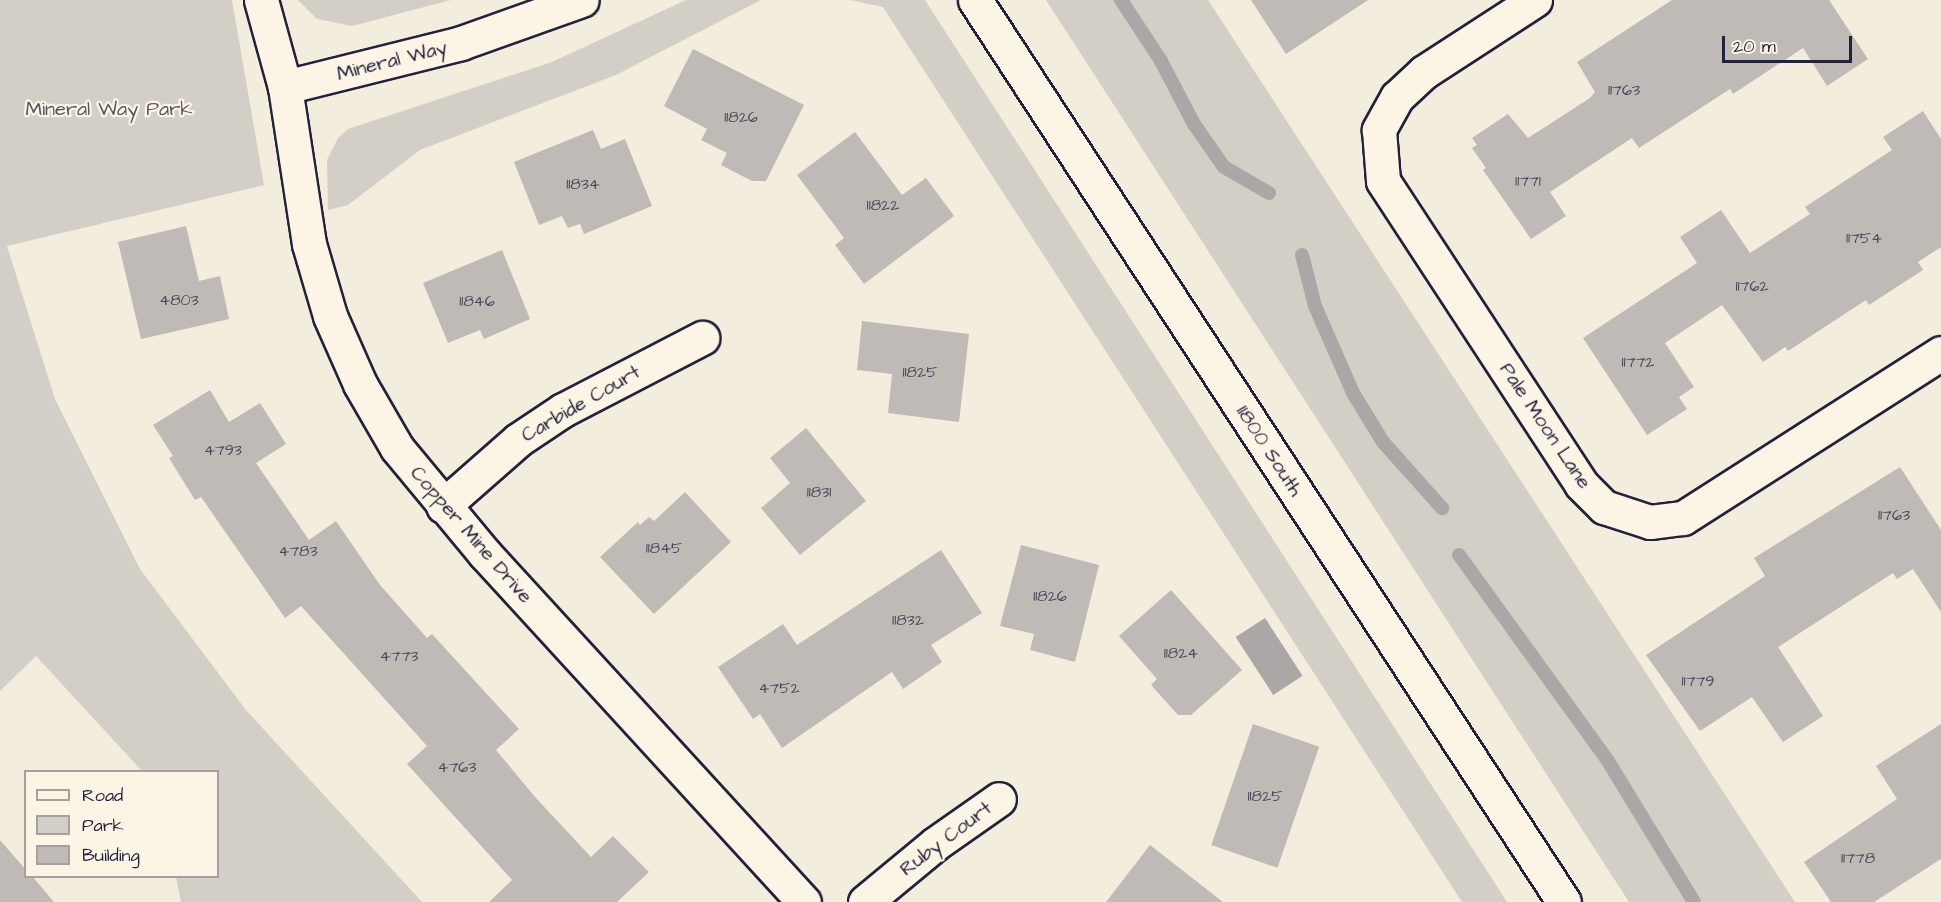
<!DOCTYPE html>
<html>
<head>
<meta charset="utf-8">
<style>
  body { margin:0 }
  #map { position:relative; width:1941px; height:902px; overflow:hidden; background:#f3edde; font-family:"Architects Daughter",sans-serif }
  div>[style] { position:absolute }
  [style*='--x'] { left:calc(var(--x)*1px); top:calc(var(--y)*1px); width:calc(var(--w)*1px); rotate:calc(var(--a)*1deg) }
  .green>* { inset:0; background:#d4cfc6 }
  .water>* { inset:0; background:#aca7a6; transform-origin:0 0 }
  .stream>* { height:14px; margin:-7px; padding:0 7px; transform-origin:7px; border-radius:7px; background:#aca7a6 }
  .building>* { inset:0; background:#bfbab6; transform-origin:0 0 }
  .roads { filter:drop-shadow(2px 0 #22223b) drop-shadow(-2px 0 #22223b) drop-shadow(0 2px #22223b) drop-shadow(0 -2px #22223b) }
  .minor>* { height:33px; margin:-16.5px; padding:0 16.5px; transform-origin:16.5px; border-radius:16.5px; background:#fcf5e5 }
  .major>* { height:33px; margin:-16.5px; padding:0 16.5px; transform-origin:16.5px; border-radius:16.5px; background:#fcf5e5 }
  span { translate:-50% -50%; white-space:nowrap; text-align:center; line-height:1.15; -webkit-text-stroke:4.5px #fcf5e5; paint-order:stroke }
  .number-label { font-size:16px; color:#49485a }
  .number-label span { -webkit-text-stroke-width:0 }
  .street-label { font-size:20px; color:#22223b }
  .park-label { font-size:20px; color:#575665 }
  .legend { position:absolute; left:24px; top:770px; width:195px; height:108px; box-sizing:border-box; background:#fcf5e5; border:2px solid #a5a1a1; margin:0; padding:8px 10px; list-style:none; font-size:18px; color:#22223b }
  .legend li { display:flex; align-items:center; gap:12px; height:30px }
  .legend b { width:30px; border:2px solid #a5a1a1 }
  .scale { position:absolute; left:1722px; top:36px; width:130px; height:27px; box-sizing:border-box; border:3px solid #22223b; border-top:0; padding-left:8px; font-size:18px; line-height:21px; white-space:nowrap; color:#22223b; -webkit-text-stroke:4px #fcf5e5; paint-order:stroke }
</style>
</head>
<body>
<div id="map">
  <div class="green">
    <i style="clip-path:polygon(0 0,232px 0,264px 185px,7px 246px,55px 399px,140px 569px,246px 710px,422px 902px,181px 902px,176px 877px,218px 876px,218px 772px,142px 771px,36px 656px,0 691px)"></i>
    <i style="clip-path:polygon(298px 0,451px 0,352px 26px,317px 19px)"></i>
    <i style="clip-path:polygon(686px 0,761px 0,616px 75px,420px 150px,348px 205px,328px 210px,327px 160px,338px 138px,348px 129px,552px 62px)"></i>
    <i style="clip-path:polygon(850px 0,925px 0,1507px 902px,1462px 902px,883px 7px)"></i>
    <i style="clip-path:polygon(1046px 0,1208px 0,1795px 902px,1629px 902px)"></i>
  </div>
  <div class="water">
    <i style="left:1265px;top:618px;width:69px;height:35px;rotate:57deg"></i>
  </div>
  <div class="stream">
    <i style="--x:1121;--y:0;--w:73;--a:56.7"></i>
    <i style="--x:1161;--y:61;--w:71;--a:62.4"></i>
    <i style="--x:1194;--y:124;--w:52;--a:55.1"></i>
    <i style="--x:1224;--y:167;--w:52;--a:30"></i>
    <i style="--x:1302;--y:255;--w:53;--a:75.7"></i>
    <i style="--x:1315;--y:306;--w:95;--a:66.4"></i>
    <i style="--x:1353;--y:393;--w:57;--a:58.5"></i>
    <i style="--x:1383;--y:442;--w:89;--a:48.2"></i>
    <i style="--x:1459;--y:555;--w:254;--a:54.1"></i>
    <i style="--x:1608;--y:761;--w:165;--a:58.6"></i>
  </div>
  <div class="building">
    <i style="clip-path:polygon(1251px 0,1368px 0,1286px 54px)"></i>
    <i style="clip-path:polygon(1672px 0,1829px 0,1868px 59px,1827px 86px,1803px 48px,1733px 94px,1730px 89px,1639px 148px,1632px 138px,1550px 192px,1566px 216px,1531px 239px,1483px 170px,1486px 168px,1472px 148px,1477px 145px,1472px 138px,1508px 114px,1528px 138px,1590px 98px,1595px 92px,1577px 62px)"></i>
    <i style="clip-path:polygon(693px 49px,804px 105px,766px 181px,752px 181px,721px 165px,727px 153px,701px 140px,707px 129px,664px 106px)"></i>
    <i style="clip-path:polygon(1923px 111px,1941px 139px,1941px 247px,1918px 262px,1923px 270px,1869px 305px,1866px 300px,1788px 351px,1785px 347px,1763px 362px,1722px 305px,1665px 343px,1694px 387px,1679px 397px,1687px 409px,1647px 435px,1583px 338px,1697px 263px,1680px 237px,1721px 210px,1750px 253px,1810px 214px,1805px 207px,1892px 150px,1883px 137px)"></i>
    <i style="clip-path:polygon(593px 130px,601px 149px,625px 139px,652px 206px,584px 234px,580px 224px,568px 228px,562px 216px,539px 225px,514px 162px)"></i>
    <i style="clip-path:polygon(855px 132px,902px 195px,926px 178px,954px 216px,864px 284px,835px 245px,844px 238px,797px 175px)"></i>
    <i style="clip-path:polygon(186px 226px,199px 281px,220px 276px,229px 319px,141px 339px,118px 242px)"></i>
    <i style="clip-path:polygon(502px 250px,530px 319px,484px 339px,480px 330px,448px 343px,423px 283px)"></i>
    <i style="clip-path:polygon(862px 321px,969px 334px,959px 422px,888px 413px,892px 374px,857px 370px)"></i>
    <i style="clip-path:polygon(210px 390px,229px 422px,260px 403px,286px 444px,256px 463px,309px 540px,336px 521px,380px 585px,427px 638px,432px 634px,519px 729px,496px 750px,535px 797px,591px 857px,613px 836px,649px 872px,617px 902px,489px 902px,512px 880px,407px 764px,427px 746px,301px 606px,285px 618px,201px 497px,195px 500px,169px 458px,173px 456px,153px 425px)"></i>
    <i style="clip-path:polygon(806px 428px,866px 501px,800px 555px,761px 508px,790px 483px,770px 458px)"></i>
    <i style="clip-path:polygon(1900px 467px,1941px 530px,1941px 612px,1913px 569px,1897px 579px,1893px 573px,1778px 647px,1823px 716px,1783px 742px,1752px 697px,1700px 731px,1646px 655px,1765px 576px,1754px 558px)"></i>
    <i style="clip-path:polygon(685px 492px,731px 542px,654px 614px,600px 557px,638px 522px,640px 525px,649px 517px,654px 521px)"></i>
    <i style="clip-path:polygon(1021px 545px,1099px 565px,1075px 662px,1030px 650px,1034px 634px,1000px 626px)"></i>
    <i style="clip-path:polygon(941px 550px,982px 613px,931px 645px,942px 662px,903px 689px,892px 672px,782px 748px,760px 714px,753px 719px,718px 667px,783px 624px,797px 645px)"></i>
    <i style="clip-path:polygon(1171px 590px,1242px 670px,1191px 715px,1178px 715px,1151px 685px,1157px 679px,1119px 636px)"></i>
    <i style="left:1253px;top:724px;width:70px;height:128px;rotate:19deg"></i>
    <i style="clip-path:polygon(1941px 724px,1941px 859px,1874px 902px,1831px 902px,1804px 862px,1897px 799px,1876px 766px)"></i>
    <i style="clip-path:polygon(0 840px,26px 870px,26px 876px,32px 876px,54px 902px,0 902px)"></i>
    <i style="clip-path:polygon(1150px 845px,1223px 902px,1106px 902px)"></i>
  </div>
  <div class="roads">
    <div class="minor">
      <i style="--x:261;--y:0;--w:90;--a:74.6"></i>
      <i style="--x:285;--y:87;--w:159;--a:81.3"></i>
      <i style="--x:309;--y:244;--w:75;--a:73.7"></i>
      <i style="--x:330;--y:316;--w:74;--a:66.2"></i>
      <i style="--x:360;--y:384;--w:74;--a:60"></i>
      <i style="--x:397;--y:448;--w:138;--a:50.3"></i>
      <i style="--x:485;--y:554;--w:472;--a:47.5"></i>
      <i style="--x:1535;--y:0;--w:132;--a:147"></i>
      <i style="--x:1424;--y:72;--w:37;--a:137"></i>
      <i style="--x:1397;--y:97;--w:38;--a:119"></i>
      <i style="--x:1379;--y:130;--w:51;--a:85.5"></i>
      <i style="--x:1383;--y:181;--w:362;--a:56.8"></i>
      <i style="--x:1581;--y:484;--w:33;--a:45"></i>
      <i style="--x:1604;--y:507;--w:48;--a:18.1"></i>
      <i style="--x:1650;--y:522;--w:33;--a:-7"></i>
      <i style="--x:1683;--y:518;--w:306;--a:-32.6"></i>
      <i style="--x:285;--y:87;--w:181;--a:-14"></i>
      <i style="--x:461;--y:43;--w:128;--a:-19.6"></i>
      <i style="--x:443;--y:506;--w:100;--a:-41.3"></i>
      <i style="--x:518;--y:440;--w:54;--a:-33.7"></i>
      <i style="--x:563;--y:410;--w:157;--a:-27.4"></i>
      <i style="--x:865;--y:902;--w:91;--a:-39.6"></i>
      <i style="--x:935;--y:844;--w:78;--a:-35.1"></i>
    </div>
    <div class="major">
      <i style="--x:975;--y:0;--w:1077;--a:56.86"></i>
    </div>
  </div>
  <div class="number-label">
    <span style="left:1624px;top:90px">11763</span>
    <span style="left:741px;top:117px">11826</span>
    <span style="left:1528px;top:181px">11771</span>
    <span style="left:583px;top:184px">11834</span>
    <span style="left:883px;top:205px">11822</span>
    <span style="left:1864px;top:238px">11754</span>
    <span style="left:1752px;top:286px">11762</span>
    <span style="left:179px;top:300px">4803</span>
    <span style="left:477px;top:301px">11846</span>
    <span style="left:1638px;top:362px">11772</span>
    <span style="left:920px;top:372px">11825</span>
    <span style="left:223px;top:450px">4793</span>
    <span style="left:819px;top:492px">11831</span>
    <span style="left:1894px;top:515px">11763</span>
    <span style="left:664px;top:548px">11845</span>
    <span style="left:298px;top:551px">4783</span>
    <span style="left:1050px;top:596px">11826</span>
    <span style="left:908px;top:620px">11832</span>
    <span style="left:1181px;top:653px">11824</span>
    <span style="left:399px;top:656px">4773</span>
    <span style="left:1698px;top:681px">11779</span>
    <span style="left:779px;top:688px">4752</span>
    <span style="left:457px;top:767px">4763</span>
    <span style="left:1265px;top:796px">11825</span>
    <span style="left:1858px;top:858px">11778</span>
  </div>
  <div class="street-label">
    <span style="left:392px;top:61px;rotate:-14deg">Mineral Way</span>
    <span style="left:581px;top:404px;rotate:-30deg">Carbide Court</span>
    <span style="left:1545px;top:426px;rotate:56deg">Pale Moon Lane</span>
    <span style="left:1269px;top:451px;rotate:57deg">11800 South</span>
    <span style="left:471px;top:535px;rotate:49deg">Copper Mine Drive</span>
    <span style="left:946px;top:839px;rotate:-37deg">Ruby Court</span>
  </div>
  <div class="park-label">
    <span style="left:109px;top:109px">Mineral Way Park</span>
  </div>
  <ul class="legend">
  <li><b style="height:8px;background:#fcf5e5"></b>Road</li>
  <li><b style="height:16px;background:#d4cfc6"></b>Park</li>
  <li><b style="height:16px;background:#bfbab6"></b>Building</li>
  </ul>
  <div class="scale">20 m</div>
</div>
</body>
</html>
